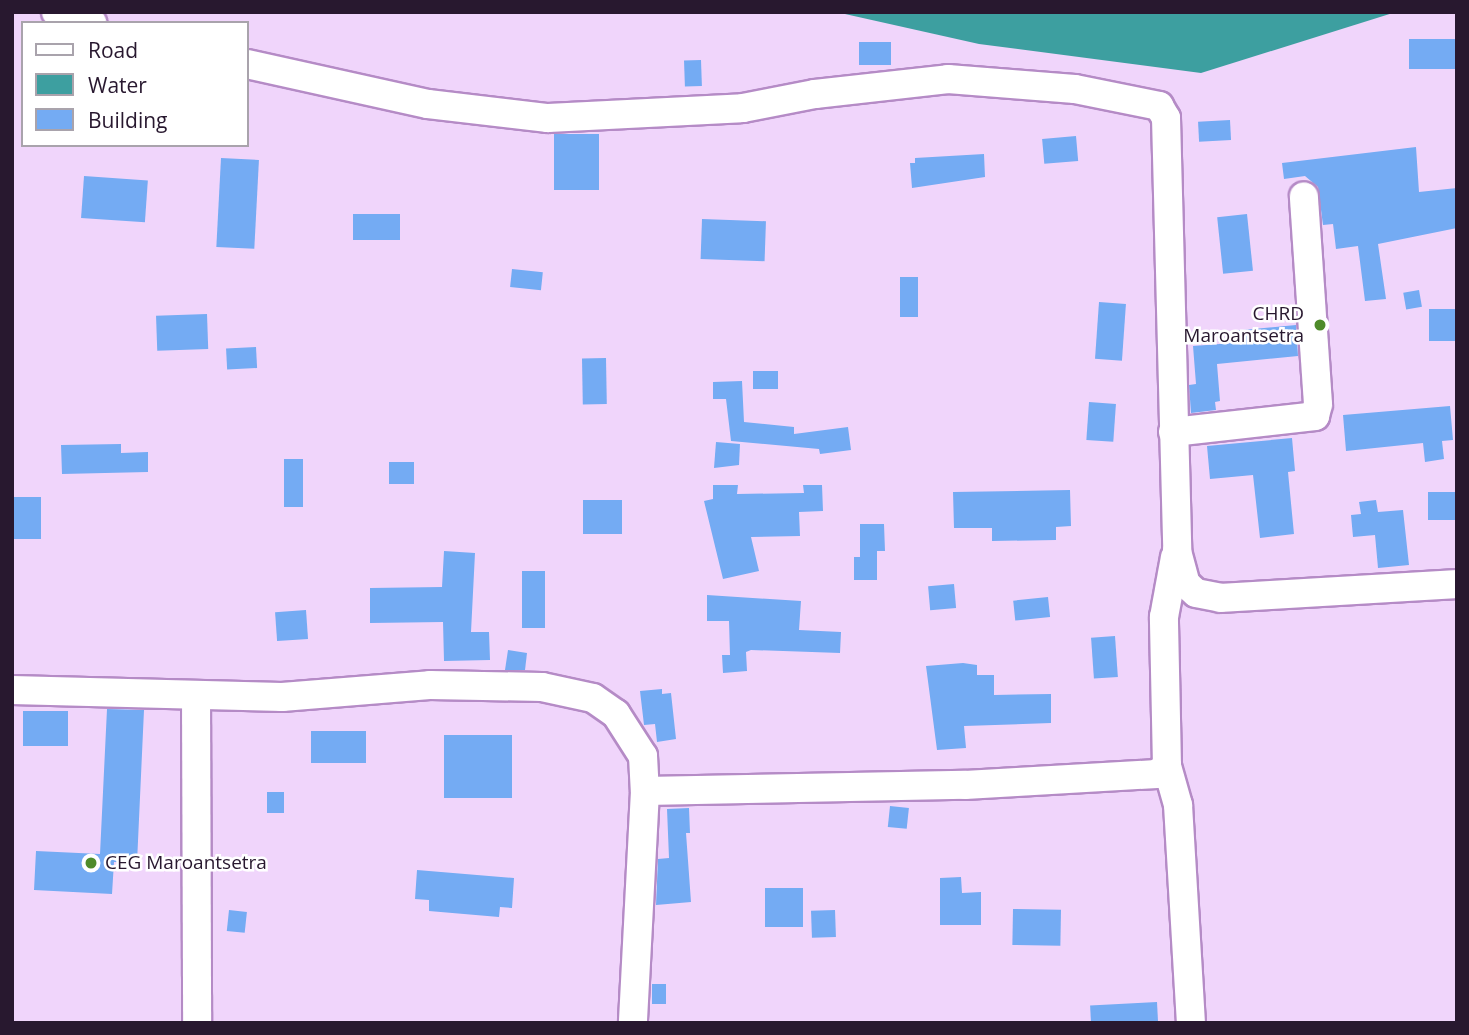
<!DOCTYPE html>
<html>
<head>
<meta charset="utf-8">
<style>
  body { margin:0 }
  #map { position:relative; width:1469px; height:1035px; overflow:hidden; background:#f0d5fb; font-family:"Open Sans",sans-serif }
  div>[style] { position:absolute }
  [style*='--x'] { left:calc(var(--x)*1px); top:calc(var(--y)*1px); width:calc(var(--w)*1px); rotate:calc(var(--a)*1deg) }
  .water>* { inset:0; background:#3d9fa0 }
  .building>* { inset:0; background:#74abf3; transform-origin:0 0 }
  .roads { filter:drop-shadow(2px 0 #b58bc6) drop-shadow(-2px 0 #b58bc6) drop-shadow(0 2px #b58bc6) drop-shadow(0 -2px #b58bc6) }
  .minor>* { height:28px; margin:-14px; padding:0 14px; transform-origin:14px; border-radius:14px; background:#fff }
  .dots>* { width:19px; height:19px; translate:-50% -50%; box-sizing:border-box; border:4px solid #fff; border-radius:50% }
  span { translate:-50% -50%; white-space:nowrap; text-align:center; line-height:1.15; -webkit-text-stroke:5px #fff; paint-order:stroke }
  .poi-label { font-size:19px; color:#28182f }
  .right { translate:-100% -50%; text-align:right }
  .left { translate:0 -50%; text-align:left }
  .frame { position:absolute; inset:0; border:14px solid #28182f; pointer-events:none }
  .legend { position:absolute; left:21px; top:21px; width:228px; height:126px; box-sizing:border-box; background:#fff; border:2px solid #a9a3ac; margin:0; padding:9px 12px; list-style:none; font-size:21px; color:#28182f }
  .legend li { display:flex; align-items:center; gap:14px; height:35px }
  .legend b { width:35px; border:2px solid #a9a3ac }
</style>
</head>
<body>
<div id="map">
  <div class="water">
    <i style="clip-path:polygon(836px 12px,1396px 12px,1201px 73px,979px 44px)"></i>
  </div>
  <div class="building">
    <i style="left:1457px;top:39px;width:30px;height:48px;rotate:90deg"></i>
    <i style="left:859px;top:42px;width:32px;height:23px"></i>
    <i style="left:701px;top:60px;width:26px;height:17px;rotate:88deg"></i>
    <i style="left:1230px;top:120px;width:20px;height:32px;rotate:87deg"></i>
    <i style="left:554px;top:134px;width:45px;height:56px"></i>
    <i style="left:1076px;top:136px;width:25px;height:34px;rotate:85deg"></i>
    <i style="clip-path:polygon(1416px 147px,1419px 192px,1457px 188px,1457px 228px,1378px 244px,1386px 299px,1365px 301px,1358px 246px,1336px 249px,1333px 224px,1323px 225px,1318px 187px,1305px 176px,1284px 179px,1282px 163px)"></i>
    <i style="clip-path:polygon(984px 154px,985px 177px,912px 188px,910px 163px,915px 163px,915px 158px)"></i>
    <i style="left:221px;top:158px;width:38px;height:89px;rotate:3deg"></i>
    <i style="left:84px;top:176px;width:64px;height:42px;rotate:4deg"></i>
    <i style="left:400px;top:214px;width:26px;height:47px;rotate:90deg"></i>
    <i style="left:1247px;top:214px;width:57px;height:30px;rotate:84deg"></i>
    <i style="left:702px;top:219px;width:64px;height:40px;rotate:2deg"></i>
    <i style="left:512px;top:269px;width:31px;height:18px;rotate:6deg"></i>
    <i style="left:900px;top:277px;width:18px;height:40px"></i>
    <i style="left:1419px;top:290px;width:17px;height:16px;rotate:80deg"></i>
    <i style="left:1099px;top:302px;width:27px;height:57px;rotate:4deg"></i>
    <i style="left:1457px;top:309px;width:32px;height:28px;rotate:90deg"></i>
    <i style="left:207px;top:314px;width:35px;height:51px;rotate:88deg"></i>
    <i style="clip-path:polygon(1296px 325px,1298px 356px,1217px 364px,1220px 401px,1215px 402px,1216px 410px,1191px 413px,1189px 385px,1196px 384px,1193px 346px,1233px 343px,1232px 331px)"></i>
    <i style="left:256px;top:347px;width:21px;height:30px;rotate:87deg"></i>
    <i style="left:606px;top:358px;width:46px;height:24px;rotate:89deg"></i>
    <i style="left:753px;top:371px;width:25px;height:18px"></i>
    <i style="clip-path:polygon(742px 381px,744px 422px,794px 427px,794px 434px,848px 427px,851px 450px,820px 454px,819px 449px,731px 441px,726px 399px,713px 399px,713px 382px)"></i>
    <i style="left:1089px;top:402px;width:27px;height:38px;rotate:4deg"></i>
    <i style="clip-path:polygon(1450px 406px,1453px 440px,1442px 441px,1444px 459px,1425px 462px,1423px 443px,1346px 451px,1343px 415px)"></i>
    <i style="clip-path:polygon(1292px 438px,1295px 471px,1288px 472px,1294px 534px,1260px 538px,1253px 475px,1210px 479px,1207px 446px)"></i>
    <i style="clip-path:polygon(716px 442px,740px 444px,739px 465px,714px 468px)"></i>
    <i style="clip-path:polygon(121px 444px,121px 453px,148px 452px,148px 472px,62px 474px,61px 445px)"></i>
    <i style="left:284px;top:459px;width:19px;height:48px"></i>
    <i style="left:389px;top:462px;width:25px;height:22px"></i>
    <i style="clip-path:polygon(713px 485px,738px 485px,737px 494px,804px 493px,803px 485px,822px 485px,823px 511px,799px 512px,800px 536px,751px 537px,759px 571px,723px 579px,704px 501px,713px 499px)"></i>
    <i style="clip-path:polygon(1070px 490px,1071px 526px,1056px 527px,1056px 540px,992px 541px,992px 528px,954px 528px,953px 492px)"></i>
    <i style="left:1457px;top:492px;width:28px;height:29px;rotate:90deg"></i>
    <i style="left:12px;top:497px;width:29px;height:42px"></i>
    <i style="left:583px;top:500px;width:39px;height:34px"></i>
    <i style="clip-path:polygon(1376px 500px,1378px 512px,1403px 510px,1409px 565px,1378px 568px,1375px 535px,1353px 537px,1351px 515px,1361px 514px,1359px 502px)"></i>
    <i style="clip-path:polygon(860px 524px,884px 524px,885px 551px,877px 551px,877px 580px,854px 580px,854px 557px,860px 557px)"></i>
    <i style="clip-path:polygon(444px 551px,475px 553px,471px 632px,489px 632px,490px 660px,444px 661px,443px 622px,370px 623px,370px 588px,442px 587px)"></i>
    <i style="left:522px;top:571px;width:23px;height:57px"></i>
    <i style="left:954px;top:584px;width:24px;height:26px;rotate:85deg"></i>
    <i style="clip-path:polygon(707px 595px,801px 601px,799px 630px,841px 632px,840px 653px,751px 650px,746px 652px,747px 671px,723px 673px,722px 655px,730px 655px,729px 621px,707px 621px)"></i>
    <i style="left:1048px;top:597px;width:20px;height:35px;rotate:84deg"></i>
    <i style="left:306px;top:610px;width:29px;height:31px;rotate:86deg"></i>
    <i style="left:1115px;top:636px;width:41px;height:24px;rotate:86deg"></i>
    <i style="clip-path:polygon(508px 650px,527px 653px,525px 670px,505px 670px)"></i>
    <i style="clip-path:polygon(963px 663px,977px 665px,977px 675px,994px 675px,994px 695px,1051px 694px,1051px 723px,964px 726px,966px 748px,937px 750px,926px 666px)"></i>
    <i style="clip-path:polygon(662px 689px,662px 694px,671px 693px,676px 739px,657px 742px,655px 724px,644px 725px,640px 691px)"></i>
    <i style="clip-path:polygon(107px 709px,144px 710px,137px 863px,114px 862px,112px 894px,34px 890px,36px 851px,100px 854px)"></i>
    <i style="left:23px;top:711px;width:45px;height:35px"></i>
    <i style="left:366px;top:731px;width:32px;height:55px;rotate:90deg"></i>
    <i style="left:444px;top:735px;width:68px;height:63px"></i>
    <i style="left:267px;top:792px;width:17px;height:21px"></i>
    <i style="left:890px;top:806px;width:19px;height:21px;rotate:6deg"></i>
    <i style="clip-path:polygon(689px 808px,690px 833px,686px 833px,691px 902px,656px 905px,658px 859px,669px 858px,667px 809px)"></i>
    <i style="clip-path:polygon(417px 870px,514px 878px,512px 908px,500px 907px,499px 917px,429px 911px,429px 900px,415px 899px)"></i>
    <i style="clip-path:polygon(961px 877px,962px 893px,981px 892px,981px 925px,940px 925px,940px 878px)"></i>
    <i style="left:765px;top:888px;width:38px;height:39px"></i>
    <i style="left:1013px;top:909px;width:48px;height:36px;rotate:1deg"></i>
    <i style="left:229px;top:910px;width:18px;height:21px;rotate:6deg"></i>
    <i style="left:835px;top:910px;width:27px;height:24px;rotate:88deg"></i>
    <i style="left:652px;top:984px;width:14px;height:20px"></i>
    <i style="left:1157px;top:1002px;width:21px;height:67px;rotate:87deg"></i>
  </div>
  <div class="roads">
    <div class="minor">
      <i style="--x:56;--y:12;--w:38;--a:17"></i>
      <i style="--x:247;--y:64;--w:185;--a:12.5"></i>
      <i style="--x:428;--y:104;--w:121;--a:6.7"></i>
      <i style="--x:548;--y:118;--w:195;--a:-2.9"></i>
      <i style="--x:743;--y:108;--w:73;--a:-11"></i>
      <i style="--x:815;--y:94;--w:134;--a:-6.4"></i>
      <i style="--x:948;--y:79;--w:127;--a:4.5"></i>
      <i style="--x:1075;--y:89;--w:86;--a:11.4"></i>
      <i style="--x:1159;--y:106;--w:14;--a:60"></i>
      <i style="--x:1166;--y:118;--w:433;--a:88.5"></i>
      <i style="--x:1177;--y:551;--w:34;--a:75"></i>
      <i style="--x:1186;--y:584;--w:13;--a:42"></i>
      <i style="--x:1196;--y:593;--w:25;--a:11"></i>
      <i style="--x:1221;--y:598;--w:236;--a:-3.4"></i>
      <i style="--x:1173;--y:432;--w:143;--a:-6.4"></i>
      <i style="--x:1315;--y:416;--w:12;--a:-76"></i>
      <i style="--x:1318;--y:404;--w:208;--a:-93.9"></i>
      <i style="--x:12;--y:690;--w:270;--a:1.5"></i>
      <i style="--x:282;--y:697;--w:148;--a:-4.6"></i>
      <i style="--x:430;--y:685;--w:112;--a:1"></i>
      <i style="--x:542;--y:687;--w:52;--a:12.2"></i>
      <i style="--x:593;--y:698;--w:28;--a:35"></i>
      <i style="--x:616;--y:714;--w:50;--a:57.3"></i>
      <i style="--x:643;--y:756;--w:35;--a:87"></i>
      <i style="--x:645;--y:791;--w:232;--a:93"></i>
      <i style="--x:196;--y:697;--w:326;--a:89.8"></i>
      <i style="--x:1167;--y:766;--w:41;--a:74.2"></i>
      <i style="--x:1178;--y:805;--w:218;--a:86.6"></i>
      <i style="--x:645;--y:791;--w:320;--a:-1.1"></i>
      <i style="--x:965;--y:785;--w:192;--a:-3.3"></i>
      <i style="--x:1157;--y:774;--w:13;--a:-39"></i>
      <i style="--x:1167;--y:766;--w:149;--a:-91.2"></i>
      <i style="--x:1164;--y:617;--w:61;--a:-79.6"></i>
    </div>
  </div>
  <div class="dots">
    <i style="left:1320px;top:325px;background:#4e8b2a"></i>
    <i style="left:91px;top:863px;background:#4e8b2a"></i>
  </div>
  <div class="poi-label">
    <span class="right" style="left:1304px;top:325px">CHRD<br>Maroantsetra</span>
    <span class="left" style="left:105px;top:863px">CEG Maroantsetra</span>
  </div>
  <div class="frame"></div>
  <ul class="legend">
  <li><b style="height:9px;background:#fff"></b>Road</li>
  <li><b style="height:19px;background:#3d9fa0"></b>Water</li>
  <li><b style="height:19px;background:#74abf3"></b>Building</li>
  </ul>
</div>
</body>
</html>
